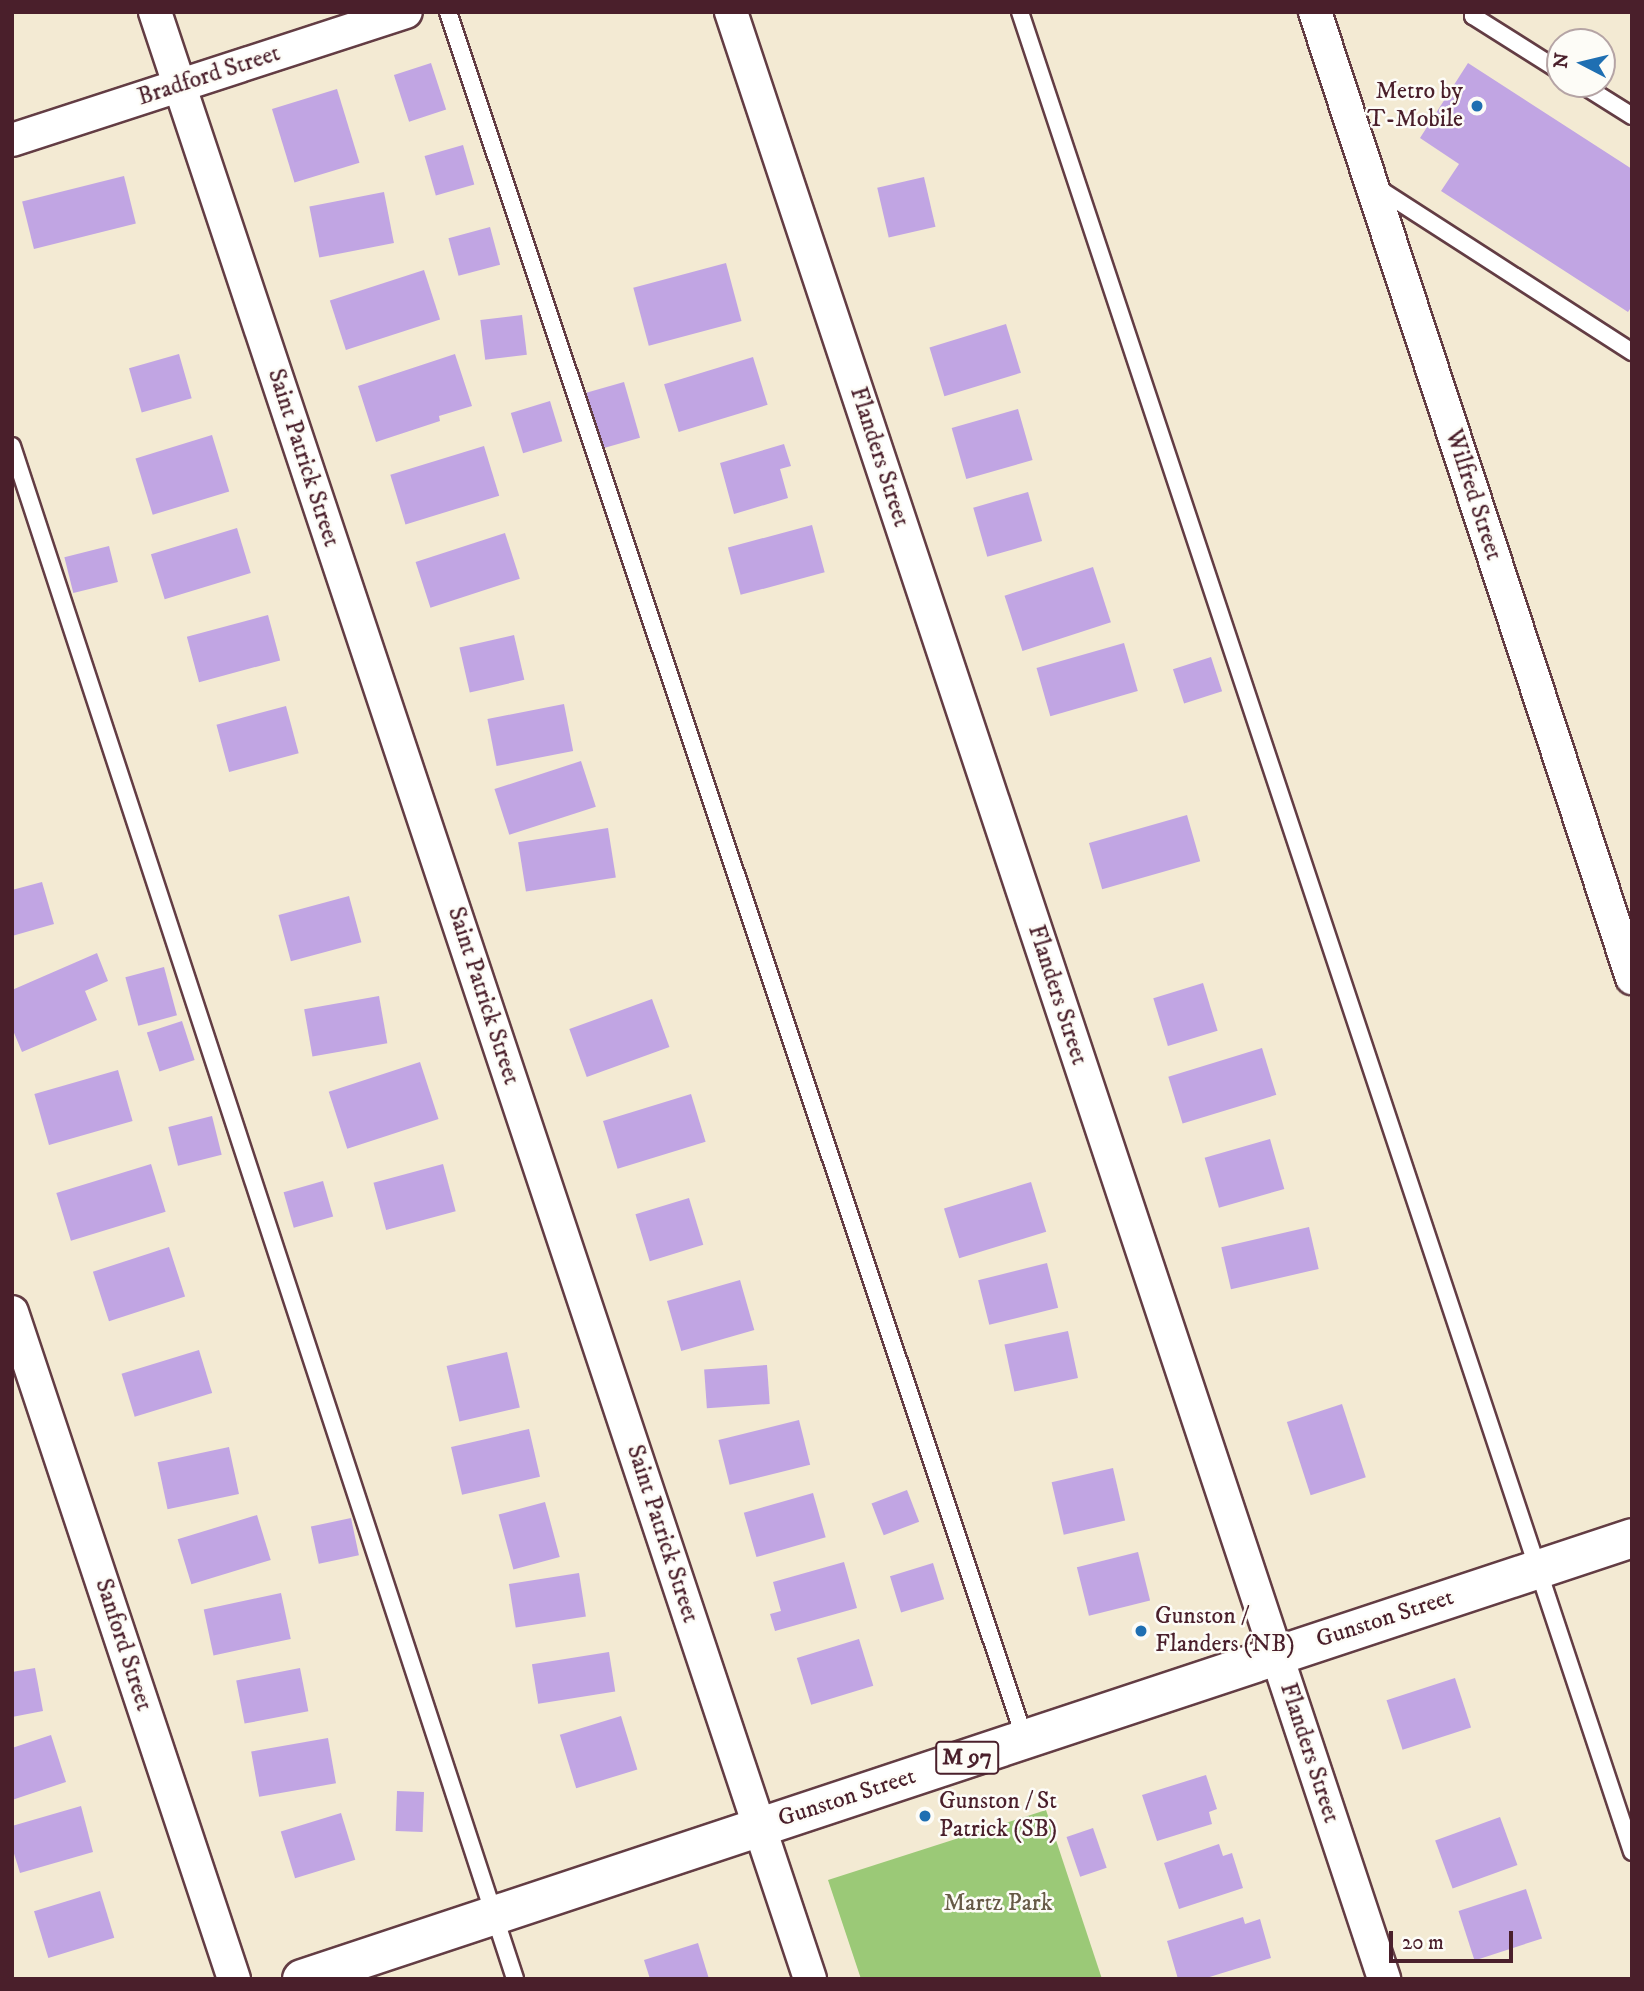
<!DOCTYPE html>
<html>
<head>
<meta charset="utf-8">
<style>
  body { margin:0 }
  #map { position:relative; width:1644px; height:1991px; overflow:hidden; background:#f3ead3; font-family:"IM FELL DW Pica",serif }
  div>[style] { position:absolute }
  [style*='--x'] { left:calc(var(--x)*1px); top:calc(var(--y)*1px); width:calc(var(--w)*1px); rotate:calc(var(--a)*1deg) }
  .green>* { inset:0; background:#9bc977 }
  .building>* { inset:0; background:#c1a5e3; transform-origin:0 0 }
  .roads { filter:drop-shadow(2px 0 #633d44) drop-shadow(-2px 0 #633d44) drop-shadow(0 2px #633d44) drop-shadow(0 -2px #633d44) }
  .service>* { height:16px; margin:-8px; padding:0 8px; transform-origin:8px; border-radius:8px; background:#fff }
  .minor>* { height:32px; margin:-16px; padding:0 16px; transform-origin:16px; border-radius:16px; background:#fff }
  .primary>* { height:38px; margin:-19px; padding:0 19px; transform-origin:19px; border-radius:19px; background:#fff }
  .dots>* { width:19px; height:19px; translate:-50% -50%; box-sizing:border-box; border:4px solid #fdfcf7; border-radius:50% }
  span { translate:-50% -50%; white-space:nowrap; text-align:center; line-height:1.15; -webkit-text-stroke:5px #fdfcf7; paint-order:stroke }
  .shield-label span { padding:2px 5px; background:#fdfcf7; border:2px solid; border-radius:5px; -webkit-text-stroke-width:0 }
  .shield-label { font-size:23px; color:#4a1f2b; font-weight:700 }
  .street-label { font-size:24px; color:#4a1f2b }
  .poi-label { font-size:24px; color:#4a1f2b }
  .right { translate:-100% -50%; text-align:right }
  .left { translate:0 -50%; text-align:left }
  .park-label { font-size:24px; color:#665a46 }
  .frame { position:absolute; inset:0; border:14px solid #4a1f2b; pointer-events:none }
  .north { position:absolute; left:1546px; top:28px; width:70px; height:70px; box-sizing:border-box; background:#fdfcf7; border:2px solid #b5a4a5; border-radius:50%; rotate:277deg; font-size:19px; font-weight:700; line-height:28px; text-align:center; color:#4a1f2b }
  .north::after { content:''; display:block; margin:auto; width:24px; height:32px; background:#1f6fb2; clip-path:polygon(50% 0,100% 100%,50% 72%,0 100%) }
  .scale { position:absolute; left:1389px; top:1931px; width:124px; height:32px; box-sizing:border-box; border:4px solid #4a1f2b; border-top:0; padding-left:9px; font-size:21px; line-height:24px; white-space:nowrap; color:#4a1f2b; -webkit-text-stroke:5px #fdfcf7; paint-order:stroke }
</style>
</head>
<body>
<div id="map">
  <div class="green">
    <i style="clip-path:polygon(1046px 1810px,1102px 1979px,861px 1979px,828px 1880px)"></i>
  </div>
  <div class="building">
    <i style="left:431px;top:63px;width:49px;height:39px;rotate:72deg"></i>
    <i style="clip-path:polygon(1468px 63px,1632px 169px,1632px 306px,1628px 312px,1441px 191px,1459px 164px,1420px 138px)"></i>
    <i style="left:337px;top:89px;width:77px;height:68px;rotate:73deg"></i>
    <i style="left:463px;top:145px;width:41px;height:40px;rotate:74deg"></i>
    <i style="left:124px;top:176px;width:49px;height:105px;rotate:76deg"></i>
    <i style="left:924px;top:177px;width:51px;height:48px;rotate:77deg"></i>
    <i style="left:384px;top:192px;width:52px;height:76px;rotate:79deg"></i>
    <i style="left:490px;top:227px;width:39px;height:43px;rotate:75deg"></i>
    <i style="left:726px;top:263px;width:60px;height:96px;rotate:75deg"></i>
    <i style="left:424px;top:270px;width:52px;height:99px;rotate:72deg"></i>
    <i style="left:522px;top:315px;width:40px;height:42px;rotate:83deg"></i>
    <i style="left:1006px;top:324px;width:51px;height:80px;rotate:73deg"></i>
    <i style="left:179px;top:354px;width:46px;height:52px;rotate:74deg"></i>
    <i style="clip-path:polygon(455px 354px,472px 406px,439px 416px,440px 421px,376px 442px,358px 386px)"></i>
    <i style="left:753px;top:357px;width:50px;height:93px;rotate:73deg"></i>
    <i style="left:624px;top:382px;width:58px;height:42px;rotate:74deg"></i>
    <i style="left:550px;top:401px;width:42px;height:41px;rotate:73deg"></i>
    <i style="left:1018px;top:409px;width:53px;height:69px;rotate:74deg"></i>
    <i style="left:212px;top:435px;width:59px;height:80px;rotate:73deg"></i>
    <i style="clip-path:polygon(784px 444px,791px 466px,780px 469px,788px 498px,734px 514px,720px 463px)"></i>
    <i style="left:484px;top:446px;width:52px;height:98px;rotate:73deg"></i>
    <i style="left:1028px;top:492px;width:51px;height:57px;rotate:74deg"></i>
    <i style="left:812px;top:525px;width:49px;height:87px;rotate:75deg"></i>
    <i style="left:237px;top:528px;width:47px;height:90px;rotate:73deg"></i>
    <i style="left:505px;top:533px;width:48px;height:94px;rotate:72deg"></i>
    <i style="left:109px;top:546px;width:37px;height:46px;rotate:76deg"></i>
    <i style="left:1093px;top:567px;width:58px;height:93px;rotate:72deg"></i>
    <i style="left:268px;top:615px;width:47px;height:84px;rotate:75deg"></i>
    <i style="left:514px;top:635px;width:46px;height:56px;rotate:77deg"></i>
    <i style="left:1124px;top:643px;width:50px;height:91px;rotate:74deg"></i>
    <i style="left:1211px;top:657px;width:36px;height:40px;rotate:72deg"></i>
    <i style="left:564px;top:704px;width:48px;height:78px;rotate:79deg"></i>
    <i style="left:286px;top:706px;width:49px;height:72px;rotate:75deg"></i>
    <i style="left:581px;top:761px;width:48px;height:91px;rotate:72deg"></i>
    <i style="left:1187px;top:815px;width:48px;height:102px;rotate:74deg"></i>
    <i style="left:608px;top:828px;width:50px;height:91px;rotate:81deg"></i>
    <i style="clip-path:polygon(42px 882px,54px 924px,12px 936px,12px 890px)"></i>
    <i style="left:349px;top:896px;width:48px;height:73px;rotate:75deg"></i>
    <i style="clip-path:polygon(97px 953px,108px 981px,85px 991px,97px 1020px,22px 1052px,12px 1028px,12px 990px)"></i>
    <i style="left:164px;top:967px;width:50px;height:40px;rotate:75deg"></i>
    <i style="left:1203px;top:983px;width:50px;height:52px;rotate:73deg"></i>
    <i style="left:379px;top:996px;width:48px;height:76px;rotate:80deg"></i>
    <i style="left:652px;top:999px;width:51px;height:88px;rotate:70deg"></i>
    <i style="left:182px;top:1021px;width:41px;height:37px;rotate:72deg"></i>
    <i style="left:1262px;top:1048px;width:49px;height:98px;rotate:73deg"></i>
    <i style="left:420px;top:1062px;width:60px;height:96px;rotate:72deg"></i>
    <i style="left:118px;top:1070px;width:53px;height:87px;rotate:74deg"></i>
    <i style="left:691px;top:1094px;width:50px;height:92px;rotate:73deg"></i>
    <i style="left:212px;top:1116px;width:40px;height:45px;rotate:76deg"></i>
    <i style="left:1270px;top:1139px;width:52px;height:68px;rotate:74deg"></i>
    <i style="left:151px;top:1164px;width:50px;height:99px;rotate:73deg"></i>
    <i style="left:443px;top:1164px;width:49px;height:72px;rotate:75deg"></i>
    <i style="left:323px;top:1181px;width:37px;height:41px;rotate:74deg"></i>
    <i style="left:1031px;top:1182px;width:52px;height:91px;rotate:73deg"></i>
    <i style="left:689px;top:1198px;width:49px;height:56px;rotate:73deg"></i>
    <i style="left:1309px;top:1227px;width:43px;height:90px;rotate:77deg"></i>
    <i style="left:169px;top:1247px;width:52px;height:80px;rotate:72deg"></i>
    <i style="left:1047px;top:1263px;width:46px;height:71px;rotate:76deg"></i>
    <i style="left:740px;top:1280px;width:52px;height:76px;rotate:74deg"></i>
    <i style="left:1068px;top:1331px;width:48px;height:65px;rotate:78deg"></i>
    <i style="left:199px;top:1350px;width:45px;height:81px;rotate:73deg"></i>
    <i style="left:507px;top:1352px;width:57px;height:62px;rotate:77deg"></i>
    <i style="left:767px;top:1365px;width:39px;height:63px;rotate:86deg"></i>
    <i style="left:1342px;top:1404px;width:77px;height:58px;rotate:72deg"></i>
    <i style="left:799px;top:1420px;width:46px;height:83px;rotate:76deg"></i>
    <i style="left:529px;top:1429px;width:49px;height:80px;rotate:77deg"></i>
    <i style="left:229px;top:1447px;width:48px;height:73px;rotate:78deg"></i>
    <i style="left:1113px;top:1468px;width:54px;height:63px;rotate:77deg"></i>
    <i style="left:907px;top:1490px;width:34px;height:38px;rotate:69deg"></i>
    <i style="left:813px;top:1493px;width:46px;height:72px;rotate:74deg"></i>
    <i style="left:545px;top:1502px;width:57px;height:48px;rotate:75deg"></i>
    <i style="left:257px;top:1515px;width:47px;height:83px;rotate:73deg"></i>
    <i style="left:351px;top:1518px;width:38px;height:41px;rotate:78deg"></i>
    <i style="left:1138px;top:1552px;width:50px;height:63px;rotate:76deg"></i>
    <i style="clip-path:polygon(844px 1562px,857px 1608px,775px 1631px,770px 1614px,781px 1611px,773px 1582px)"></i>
    <i style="left:933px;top:1563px;width:38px;height:45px;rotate:73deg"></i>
    <i style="left:579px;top:1573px;width:44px;height:71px;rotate:81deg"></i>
    <i style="left:281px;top:1593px;width:47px;height:79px;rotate:78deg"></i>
    <i style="left:859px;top:1639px;width:49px;height:65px;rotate:73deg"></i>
    <i style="left:609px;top:1652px;width:40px;height:78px;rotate:81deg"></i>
    <i style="clip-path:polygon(35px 1668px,43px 1711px,12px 1717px,12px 1672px)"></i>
    <i style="left:300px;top:1668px;width:44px;height:65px;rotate:79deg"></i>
    <i style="left:1455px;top:1678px;width:52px;height:72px;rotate:72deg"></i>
    <i style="left:621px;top:1716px;width:56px;height:64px;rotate:73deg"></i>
    <i style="clip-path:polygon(51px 1735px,66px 1782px,12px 1800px,12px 1748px)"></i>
    <i style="left:328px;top:1738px;width:46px;height:78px;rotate:80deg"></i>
    <i style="clip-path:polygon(1206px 1775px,1217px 1809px,1209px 1812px,1212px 1824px,1157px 1841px,1142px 1795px)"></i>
    <i style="left:397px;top:1791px;width:27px;height:40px;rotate:2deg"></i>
    <i style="clip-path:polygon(81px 1806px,93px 1852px,20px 1873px,12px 1847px,12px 1826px)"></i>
    <i style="left:341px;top:1813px;width:49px;height:63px;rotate:73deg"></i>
    <i style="left:1500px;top:1817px;width:51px;height:69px;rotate:70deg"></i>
    <i style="left:1093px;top:1828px;width:42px;height:28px;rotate:71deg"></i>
    <i style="clip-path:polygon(1219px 1844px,1223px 1856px,1232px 1853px,1243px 1888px,1179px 1909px,1164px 1863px)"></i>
    <i style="left:1526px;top:1889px;width:52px;height:71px;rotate:72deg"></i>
    <i style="left:100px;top:1891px;width:49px;height:69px;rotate:73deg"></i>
    <i style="clip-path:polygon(1243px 1917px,1245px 1924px,1260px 1919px,1271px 1958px,1203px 1979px,1178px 1979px,1167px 1941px)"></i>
    <i style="clip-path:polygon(698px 1943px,709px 1979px,650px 1979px,644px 1960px)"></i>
  </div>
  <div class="roads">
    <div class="service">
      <i style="--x:448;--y:12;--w:1821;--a:71.53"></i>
      <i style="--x:1020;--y:12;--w:1939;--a:71.6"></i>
      <i style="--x:1476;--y:12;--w:5;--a:127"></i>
      <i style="--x:1473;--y:16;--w:103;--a:32.3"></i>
      <i style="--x:1581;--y:84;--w:60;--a:32.1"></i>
      <i style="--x:1376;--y:187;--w:305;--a:32.8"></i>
      <i style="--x:12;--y:446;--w:1613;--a:71.83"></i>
    </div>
    <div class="minor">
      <i style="--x:155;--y:12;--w:2073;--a:71.58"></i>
      <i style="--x:731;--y:12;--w:2073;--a:71.63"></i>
      <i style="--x:1315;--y:12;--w:1017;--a:71.83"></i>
      <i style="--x:12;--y:140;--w:414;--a:-18"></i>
      <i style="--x:12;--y:1312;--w:703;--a:71.59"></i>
    </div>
    <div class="primary">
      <i style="--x:302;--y:1979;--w:1401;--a:-18.34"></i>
    </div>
  </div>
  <div class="dots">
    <i style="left:1477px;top:106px;background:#1f6fb2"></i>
    <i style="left:1141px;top:1631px;background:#1f6fb2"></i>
    <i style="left:925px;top:1816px;background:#1f6fb2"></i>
  </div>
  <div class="shield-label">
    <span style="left:967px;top:1758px">M 97</span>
  </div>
  <div class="street-label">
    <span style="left:209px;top:76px;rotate:-18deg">Bradford Street</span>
    <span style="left:879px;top:457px;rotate:72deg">Flanders Street</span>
    <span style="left:303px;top:458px;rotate:72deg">Saint Patrick Street</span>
    <span style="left:1473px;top:495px;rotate:72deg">Wilfred Street</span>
    <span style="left:1057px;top:995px;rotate:72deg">Flanders Street</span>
    <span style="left:483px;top:996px;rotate:72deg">Saint Patrick Street</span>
    <span style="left:662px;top:1534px;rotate:72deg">Saint Patrick Street</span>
    <span style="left:1385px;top:1619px;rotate:-18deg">Gunston Street</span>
    <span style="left:123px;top:1645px;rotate:72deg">Sanford Street</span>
    <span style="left:1309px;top:1753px;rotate:72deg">Flanders Street</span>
    <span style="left:847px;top:1798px;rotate:-18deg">Gunston Street</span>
  </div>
  <div class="poi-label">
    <span class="right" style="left:1463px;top:106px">Metro by<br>T-Mobile</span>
    <span class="left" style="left:1155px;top:1631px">Gunston /<br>Flanders (NB)</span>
    <span class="left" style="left:939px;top:1816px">Gunston / St<br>Patrick (SB)</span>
  </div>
  <div class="park-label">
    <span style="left:998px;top:1904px">Martz Park</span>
  </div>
  <div class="frame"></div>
  <div class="north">N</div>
  <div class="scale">20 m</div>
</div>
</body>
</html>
